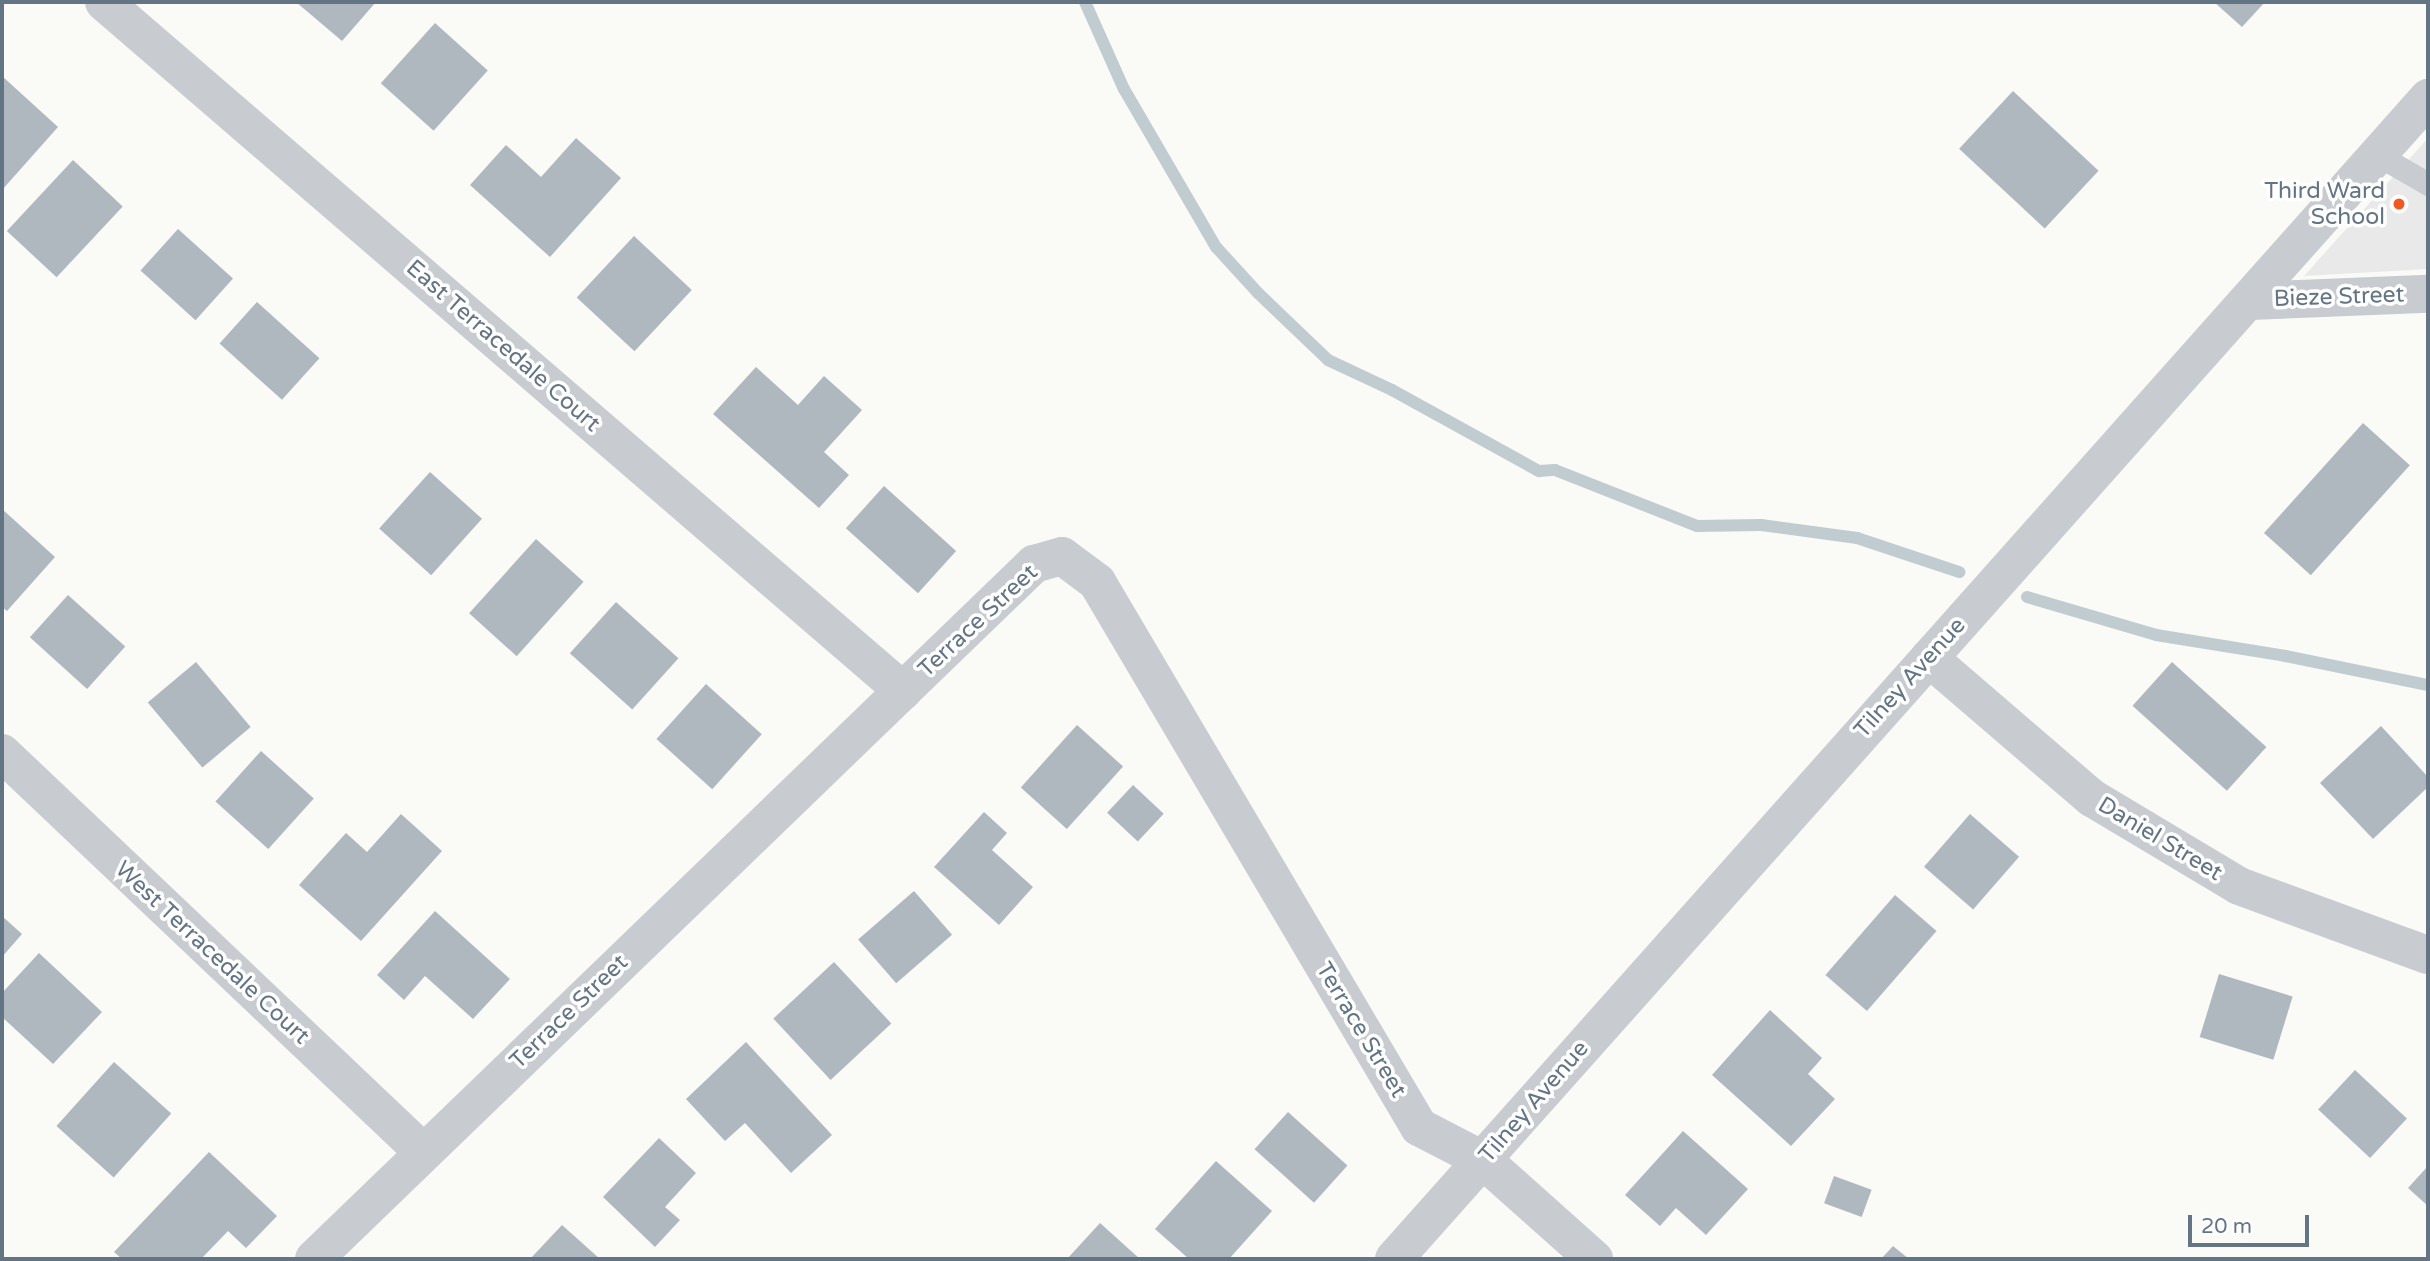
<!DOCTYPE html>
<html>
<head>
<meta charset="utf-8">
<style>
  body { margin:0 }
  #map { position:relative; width:2430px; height:1261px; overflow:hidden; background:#fafaf7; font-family:"Varela Round",sans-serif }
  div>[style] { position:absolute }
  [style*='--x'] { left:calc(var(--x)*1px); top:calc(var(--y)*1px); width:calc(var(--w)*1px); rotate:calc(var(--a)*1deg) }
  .built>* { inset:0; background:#e8e9e8 }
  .stream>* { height:12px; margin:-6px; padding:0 6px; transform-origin:6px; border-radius:6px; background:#c1ccd1 }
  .building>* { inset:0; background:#b0b8bf; transform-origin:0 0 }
  .lane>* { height:23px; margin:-11.5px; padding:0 11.5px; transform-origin:11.5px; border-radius:11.5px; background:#c8ccd0 }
  .street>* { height:38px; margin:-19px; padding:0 19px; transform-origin:19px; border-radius:19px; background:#c8ccd0 }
  .dots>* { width:19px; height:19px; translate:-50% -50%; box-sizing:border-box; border:4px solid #fff; border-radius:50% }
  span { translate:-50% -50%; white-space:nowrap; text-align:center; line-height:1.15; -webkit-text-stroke:7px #fff; paint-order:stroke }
  .poi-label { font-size:23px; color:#637485 }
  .right { translate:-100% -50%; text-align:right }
  .street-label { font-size:23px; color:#637485 }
  .frame { position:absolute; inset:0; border:4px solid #637485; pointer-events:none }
  .scale { position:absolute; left:2188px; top:1215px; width:121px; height:32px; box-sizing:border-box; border:4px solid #637485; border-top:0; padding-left:9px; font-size:21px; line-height:24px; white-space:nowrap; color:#637485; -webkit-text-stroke:5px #fff; paint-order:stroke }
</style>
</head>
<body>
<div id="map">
  <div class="built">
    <i style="clip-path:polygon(2428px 138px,2428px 269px,2304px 276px)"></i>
  </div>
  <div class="stream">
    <i style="--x:1085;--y:2;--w:95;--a:65.9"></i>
    <i style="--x:1124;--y:89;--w:183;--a:59.8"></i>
    <i style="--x:1216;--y:247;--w:62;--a:47.6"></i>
    <i style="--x:1258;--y:293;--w:97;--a:43.7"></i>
    <i style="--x:1328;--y:360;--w:71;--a:25.1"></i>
    <i style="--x:1392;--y:390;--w:168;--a:28.9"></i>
    <i style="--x:1539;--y:471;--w:16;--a:-4"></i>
    <i style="--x:1555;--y:470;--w:153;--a:21.5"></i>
    <i style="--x:1697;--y:526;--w:64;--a:-0.9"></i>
    <i style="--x:1761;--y:525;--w:97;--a:7.7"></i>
    <i style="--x:1857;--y:538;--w:108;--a:18.4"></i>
    <i style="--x:2027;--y:597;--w:134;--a:16.4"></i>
    <i style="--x:2156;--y:635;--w:131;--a:9.2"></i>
    <i style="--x:2285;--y:656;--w:146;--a:11.5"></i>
  </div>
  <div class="building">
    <i style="clip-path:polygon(296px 2px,376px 2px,342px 41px)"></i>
    <i style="clip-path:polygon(2214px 2px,2265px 2px,2242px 27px)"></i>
    <i style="left:435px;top:23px;width:71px;height:81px;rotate:42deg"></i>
    <i style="clip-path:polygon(2px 76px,58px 127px,2px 190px)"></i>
    <i style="left:2013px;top:91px;width:117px;height:79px;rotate:43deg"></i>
    <i style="clip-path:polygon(576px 138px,621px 178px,550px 257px,470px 185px,506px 145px,541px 177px)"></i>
    <i style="left:73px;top:160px;width:68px;height:97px;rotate:43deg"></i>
    <i style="left:178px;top:229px;width:74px;height:56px;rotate:42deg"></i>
    <i style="left:634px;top:236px;width:79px;height:84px;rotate:43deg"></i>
    <i style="left:257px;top:302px;width:84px;height:56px;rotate:42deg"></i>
    <i style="clip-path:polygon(756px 367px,798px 405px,824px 376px,862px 410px,824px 452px,849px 475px,819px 508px,713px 414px)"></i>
    <i style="left:2363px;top:423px;width:63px;height:148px;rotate:42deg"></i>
    <i style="left:430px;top:472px;width:70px;height:76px;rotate:42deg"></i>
    <i style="left:884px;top:486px;width:97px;height:57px;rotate:42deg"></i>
    <i style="clip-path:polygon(2px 509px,55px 557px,7px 611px,2px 607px)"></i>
    <i style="left:536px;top:539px;width:64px;height:100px;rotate:42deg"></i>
    <i style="left:68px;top:595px;width:77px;height:57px;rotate:42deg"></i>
    <i style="left:616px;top:602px;width:84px;height:69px;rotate:42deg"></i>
    <i style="left:196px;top:662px;width:85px;height:63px;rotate:50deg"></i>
    <i style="left:2172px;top:662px;width:127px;height:59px;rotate:42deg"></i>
    <i style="left:706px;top:684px;width:75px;height:74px;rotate:42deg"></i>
    <i style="left:1077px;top:725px;width:62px;height:84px;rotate:42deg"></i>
    <i style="clip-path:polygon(2381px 726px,2428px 777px,2428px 787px,2373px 839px,2320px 783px)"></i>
    <i style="left:261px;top:751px;width:71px;height:68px;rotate:42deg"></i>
    <i style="left:1133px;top:785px;width:42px;height:38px;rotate:43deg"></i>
    <i style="clip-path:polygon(984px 812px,1007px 833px,992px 850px,1033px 887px,999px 925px,934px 867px)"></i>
    <i style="clip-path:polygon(401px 814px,442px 851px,361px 941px,299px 885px,346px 833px,367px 852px)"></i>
    <i style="left:1970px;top:814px;width:65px;height:70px;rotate:41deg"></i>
    <i style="left:914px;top:891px;width:58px;height:74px;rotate:49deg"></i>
    <i style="left:1895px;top:895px;width:55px;height:106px;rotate:41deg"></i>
    <i style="clip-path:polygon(435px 911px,510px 979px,473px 1019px,425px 976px,404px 1000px,377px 975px)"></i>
    <i style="clip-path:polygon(2px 916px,22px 934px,2px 957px)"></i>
    <i style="clip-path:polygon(39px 953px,102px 1012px,53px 1064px,2px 1017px,2px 993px)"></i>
    <i style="left:834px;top:962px;width:84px;height:83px;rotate:47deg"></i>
    <i style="left:2219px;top:974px;width:77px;height:66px;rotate:17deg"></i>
    <i style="clip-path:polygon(1770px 1010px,1822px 1058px,1808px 1074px,1835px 1099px,1791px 1146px,1712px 1075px)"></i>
    <i style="clip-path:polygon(746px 1042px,832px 1135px,791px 1173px,745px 1123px,725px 1141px,686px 1099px)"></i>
    <i style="left:114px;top:1062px;width:77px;height:86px;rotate:42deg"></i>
    <i style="left:2355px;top:1070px;width:71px;height:54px;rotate:43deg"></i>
    <i style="left:1288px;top:1112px;width:80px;height:50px;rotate:42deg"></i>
    <i style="clip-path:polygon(1683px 1131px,1748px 1189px,1706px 1235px,1676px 1208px,1660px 1226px,1625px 1195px)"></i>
    <i style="clip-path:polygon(659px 1138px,696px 1173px,665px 1207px,680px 1220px,655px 1247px,603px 1197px)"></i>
    <i style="clip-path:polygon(209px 1152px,277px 1216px,246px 1248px,228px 1231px,201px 1259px,122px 1259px,114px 1252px)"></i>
    <i style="clip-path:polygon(1216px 1161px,1272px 1211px,1229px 1259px,1189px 1259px,1155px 1229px)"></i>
    <i style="clip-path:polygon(2428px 1166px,2428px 1206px,2408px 1188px)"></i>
    <i style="left:1834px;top:1176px;width:40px;height:29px;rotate:20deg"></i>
    <i style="clip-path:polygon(1100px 1223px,1140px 1259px,1067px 1259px)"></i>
    <i style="clip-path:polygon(562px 1225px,600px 1259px,530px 1259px)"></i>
    <i style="clip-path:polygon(1893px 1246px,1909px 1259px,1881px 1259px)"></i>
  </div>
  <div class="lane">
    <i style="--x:2378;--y:155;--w:58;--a:30.1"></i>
  </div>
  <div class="street">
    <i style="--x:104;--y:2;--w:1055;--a:40.77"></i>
    <i style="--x:2250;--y:301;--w:178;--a:-2.3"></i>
    <i style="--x:1929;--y:658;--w:215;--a:40.7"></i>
    <i style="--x:2092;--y:798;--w:171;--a:30.9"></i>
    <i style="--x:2239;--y:886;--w:201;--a:20.1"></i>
    <i style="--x:2;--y:753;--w:580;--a:43.46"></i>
    <i style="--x:314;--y:1259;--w:1001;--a:-43.99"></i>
    <i style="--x:1034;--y:564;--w:29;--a:-16"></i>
    <i style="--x:1062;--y:556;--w:44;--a:36.6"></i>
    <i style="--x:1097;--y:582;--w:633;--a:59.42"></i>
    <i style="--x:1419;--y:1127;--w:72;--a:27.3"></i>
    <i style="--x:1483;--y:1160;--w:149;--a:41.7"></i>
    <i style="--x:1394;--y:1259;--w:1555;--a:-48.31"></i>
  </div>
  <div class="dots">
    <i style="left:2399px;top:204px;background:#f05a21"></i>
  </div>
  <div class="poi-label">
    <span class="right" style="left:2385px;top:204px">Third Ward<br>School</span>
  </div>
  <div class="street-label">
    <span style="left:2339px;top:297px;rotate:-2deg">Bieze Street</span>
    <span style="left:503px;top:346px;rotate:41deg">East Terracedale Court</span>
    <span style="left:978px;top:621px;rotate:-43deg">Terrace Street</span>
    <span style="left:1910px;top:678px;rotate:-48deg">Tilney Avenue</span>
    <span style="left:2160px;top:839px;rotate:31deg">Daniel Street</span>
    <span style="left:212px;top:953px;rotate:43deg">West Terracedale Court</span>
    <span style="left:569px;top:1012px;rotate:-44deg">Terrace Street</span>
    <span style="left:1361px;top:1030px;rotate:59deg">Terrace Street</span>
    <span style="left:1534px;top:1102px;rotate:-49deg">Tilney Avenue</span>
  </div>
  <div class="frame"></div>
  <div class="scale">20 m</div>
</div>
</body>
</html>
